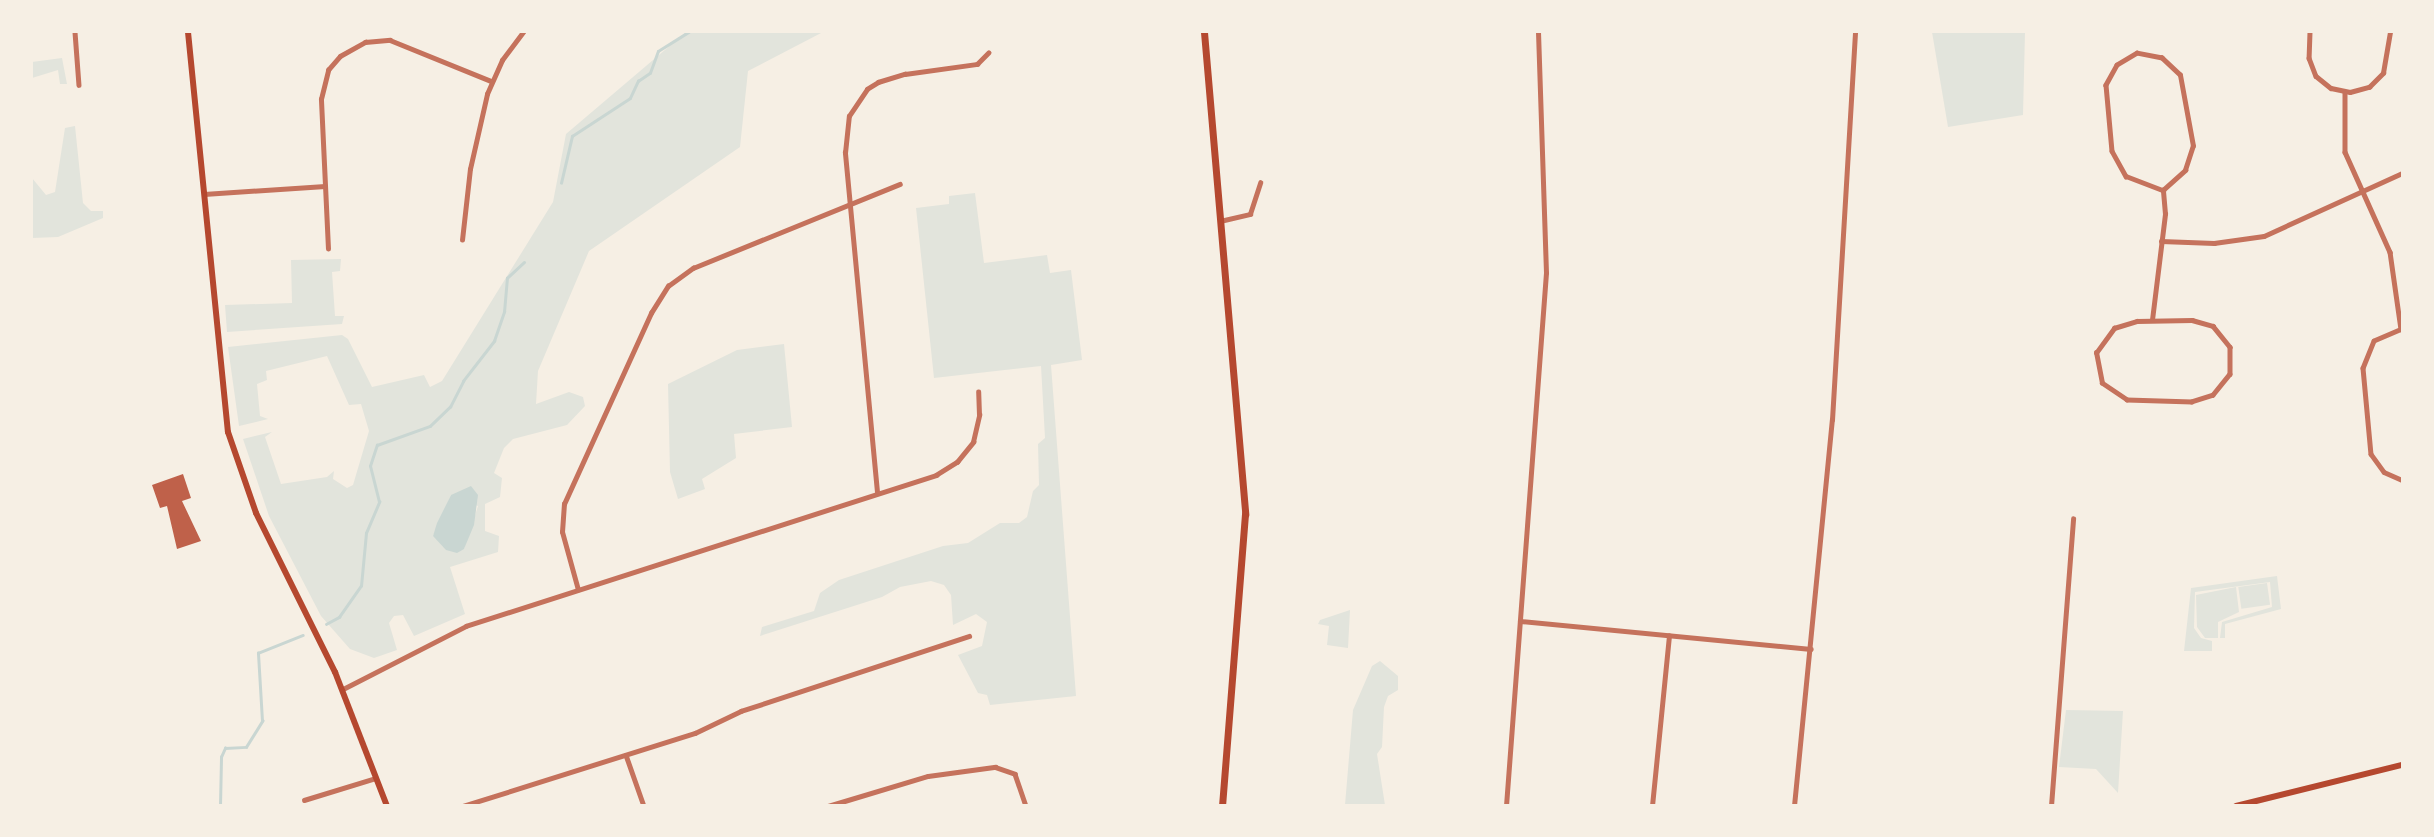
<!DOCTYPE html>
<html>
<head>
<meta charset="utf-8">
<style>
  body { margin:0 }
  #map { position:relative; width:2434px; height:837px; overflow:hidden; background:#f6efe4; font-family:Commissioner,sans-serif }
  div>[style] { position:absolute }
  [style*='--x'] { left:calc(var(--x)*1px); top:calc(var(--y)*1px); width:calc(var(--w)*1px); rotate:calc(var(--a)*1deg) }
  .green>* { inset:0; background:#e2e4dc; transform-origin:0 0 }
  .water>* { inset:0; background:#c9d6d2 }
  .stream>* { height:2.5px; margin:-1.25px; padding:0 1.25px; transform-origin:1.25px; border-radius:1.25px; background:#c9d6d2 }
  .building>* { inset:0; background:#bf614a }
  .minor>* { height:4.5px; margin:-2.25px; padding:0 2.25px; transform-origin:2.25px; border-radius:2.25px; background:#c5725c }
  .secondary>* { height:6px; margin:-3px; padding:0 3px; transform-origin:3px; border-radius:3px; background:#b5482f }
  .primary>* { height:7px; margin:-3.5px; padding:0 3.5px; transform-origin:3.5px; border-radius:3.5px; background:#b5482f }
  span { translate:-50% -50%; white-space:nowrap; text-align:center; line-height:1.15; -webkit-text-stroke:6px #f6efe4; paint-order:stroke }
  .frame { position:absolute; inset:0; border:33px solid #f6efe4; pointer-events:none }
</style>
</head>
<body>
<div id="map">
  <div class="green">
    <i style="clip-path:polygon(evenodd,686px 32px,823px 32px,748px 71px,740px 147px,589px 251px,538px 371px,536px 404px,569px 392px,583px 397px,585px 406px,567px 425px,513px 439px,504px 448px,494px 473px,502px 478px,500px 497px,485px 504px,485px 531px,499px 536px,498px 552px,450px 567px,465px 614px,414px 636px,403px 615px,394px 616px,389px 623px,397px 650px,374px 658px,350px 649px,321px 616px,269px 516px,243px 439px,272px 432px,265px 437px,281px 484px,327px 477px,334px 471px,333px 479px,347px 488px,353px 485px,369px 431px,361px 404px,349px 405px,327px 356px,266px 371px,267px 380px,257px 384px,260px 416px,268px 419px,239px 426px,228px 347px,342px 335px,348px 339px,372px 387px,424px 375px,430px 387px,442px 381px,553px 202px,566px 134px,686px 32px,451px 495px,478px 506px,464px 549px,433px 536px,451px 495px)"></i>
    <i style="clip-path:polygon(1932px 32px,2025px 32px,2023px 115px,1948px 127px)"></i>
    <i style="clip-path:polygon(62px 58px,67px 84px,60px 84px,58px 70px,32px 78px,32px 62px)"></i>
    <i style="clip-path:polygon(75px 126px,83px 203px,91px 211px,103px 211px,103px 218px,58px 237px,32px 238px,32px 178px,46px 195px,55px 192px,65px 128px)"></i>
    <i style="clip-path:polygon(975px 193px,984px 263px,1047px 255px,1050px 273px,1071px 270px,1082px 360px,1051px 365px,1076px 696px,990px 705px,987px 695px,978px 693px,958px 655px,982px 646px,987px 622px,976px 614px,953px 625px,951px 595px,944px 585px,931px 581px,900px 587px,882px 597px,760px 636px,762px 627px,814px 611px,820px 593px,839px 580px,943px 546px,968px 543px,1000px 523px,1019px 523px,1027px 517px,1033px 491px,1039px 485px,1038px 444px,1045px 438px,1041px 366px,934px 378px,916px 208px,949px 204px,949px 196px)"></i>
    <i style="clip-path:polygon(341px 259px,340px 271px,332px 272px,335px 316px,344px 316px,342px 324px,227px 332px,225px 305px,292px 303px,291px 260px)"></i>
    <i style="clip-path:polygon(784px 344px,792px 427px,734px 434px,736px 458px,702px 479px,705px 489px,678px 499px,670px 472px,668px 384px,737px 350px)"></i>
    <i style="clip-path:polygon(2277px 576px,2281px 609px,2225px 624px,2225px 638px,2220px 638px,2222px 622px,2272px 607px,2270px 582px,2195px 592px,2194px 628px,2201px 638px,2212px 641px,2212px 651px,2184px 651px,2191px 588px)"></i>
    <i style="left:2267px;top:583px;width:22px;height:29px;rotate:82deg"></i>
    <i style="clip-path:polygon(2236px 587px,2239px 612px,2218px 622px,2218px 638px,2205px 638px,2197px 627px,2196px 595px)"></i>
    <i style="clip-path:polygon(1350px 610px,1348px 648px,1327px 645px,1329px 626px,1318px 624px,1320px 620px)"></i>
    <i style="clip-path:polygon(1380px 661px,1398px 676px,1398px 690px,1388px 696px,1384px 707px,1382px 747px,1377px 754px,1385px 805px,1345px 805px,1353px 710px,1372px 666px)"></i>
    <i style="clip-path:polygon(2066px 710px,2123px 711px,2118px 793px,2096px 769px,2059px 767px)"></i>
  </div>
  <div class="water">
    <i style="clip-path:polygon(471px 486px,478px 495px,474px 525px,464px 549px,457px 553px,446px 550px,433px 536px,437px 523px,451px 495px)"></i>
  </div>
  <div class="stream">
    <i style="--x:561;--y:183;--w:48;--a:-76.8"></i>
    <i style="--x:572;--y:136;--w:69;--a:-33.2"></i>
    <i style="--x:630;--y:98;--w:19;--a:-65"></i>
    <i style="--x:638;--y:81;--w:14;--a:-34"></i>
    <i style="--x:650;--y:73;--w:23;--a:-70"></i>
    <i style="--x:658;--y:51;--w:36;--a:-32"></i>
    <i style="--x:326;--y:624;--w:15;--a:-28"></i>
    <i style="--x:339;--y:617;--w:38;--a:-55"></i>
    <i style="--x:361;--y:586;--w:53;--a:-84.6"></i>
    <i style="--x:366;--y:533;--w:34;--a:-67"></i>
    <i style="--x:379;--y:502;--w:37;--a:-104"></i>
    <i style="--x:370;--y:466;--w:22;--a:-72"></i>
    <i style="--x:377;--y:445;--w:56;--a:-19.7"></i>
    <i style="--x:430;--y:426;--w:28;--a:-44"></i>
    <i style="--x:450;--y:407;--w:29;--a:-63"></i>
    <i style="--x:463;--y:381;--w:51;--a:-52.2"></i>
    <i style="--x:494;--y:341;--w:31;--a:-71"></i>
    <i style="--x:504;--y:312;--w:34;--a:-85"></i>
    <i style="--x:507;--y:278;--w:23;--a:-43"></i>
    <i style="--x:220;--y:806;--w:49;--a:-88.8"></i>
    <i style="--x:221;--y:757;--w:10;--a:-66"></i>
    <i style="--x:225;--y:748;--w:21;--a:-3"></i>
    <i style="--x:246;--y:747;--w:31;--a:-58"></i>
    <i style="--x:262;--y:721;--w:68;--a:-93.4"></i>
    <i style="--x:258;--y:653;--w:48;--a:-21.8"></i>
  </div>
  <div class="building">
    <i style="clip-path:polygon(183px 474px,191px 498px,182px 501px,201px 541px,177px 549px,167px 506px,160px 508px,152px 485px)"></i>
  </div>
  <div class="minor">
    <i style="--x:75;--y:32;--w:53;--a:85.7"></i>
    <i style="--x:2310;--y:32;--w:26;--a:92"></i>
    <i style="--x:2309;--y:58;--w:19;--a:69"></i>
    <i style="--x:2316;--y:76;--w:19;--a:39"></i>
    <i style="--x:2331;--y:88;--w:19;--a:12"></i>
    <i style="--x:2350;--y:92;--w:20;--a:-15"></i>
    <i style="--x:2369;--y:87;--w:20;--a:-45"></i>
    <i style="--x:2383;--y:73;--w:42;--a:-80.3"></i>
    <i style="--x:2345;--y:92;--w:60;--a:90"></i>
    <i style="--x:2345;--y:152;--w:110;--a:65.8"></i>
    <i style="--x:2390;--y:252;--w:78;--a:81.9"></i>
    <i style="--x:204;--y:194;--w:121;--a:-3.8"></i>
    <i style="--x:1220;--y:221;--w:31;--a:-13"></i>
    <i style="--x:1250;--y:214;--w:33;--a:-72"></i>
    <i style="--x:462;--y:240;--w:71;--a:-83.6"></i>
    <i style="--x:470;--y:169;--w:77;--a:-77.2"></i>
    <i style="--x:487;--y:94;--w:37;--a:-66"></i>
    <i style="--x:502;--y:60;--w:35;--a:-53"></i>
    <i style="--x:2161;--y:241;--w:53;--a:2.2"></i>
    <i style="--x:2214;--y:243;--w:50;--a:-8"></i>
    <i style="--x:2264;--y:236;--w:152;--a:-24.5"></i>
    <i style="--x:328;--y:249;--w:150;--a:-92.7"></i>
    <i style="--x:321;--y:99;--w:30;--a:-76"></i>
    <i style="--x:328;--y:70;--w:18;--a:-49"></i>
    <i style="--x:340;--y:56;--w:29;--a:-29"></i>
    <i style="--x:365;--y:42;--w:25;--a:-5"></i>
    <i style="--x:390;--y:40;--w:109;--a:22.1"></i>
    <i style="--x:2152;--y:320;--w:107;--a:-83"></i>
    <i style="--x:2165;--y:214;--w:24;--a:-95"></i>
    <i style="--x:2163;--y:190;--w:30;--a:-42"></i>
    <i style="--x:2185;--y:170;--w:25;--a:-72"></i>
    <i style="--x:2193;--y:146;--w:72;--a:-100.4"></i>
    <i style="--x:2180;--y:75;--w:25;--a:-137"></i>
    <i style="--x:2162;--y:58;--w:25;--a:-169"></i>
    <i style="--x:2137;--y:53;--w:23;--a:149"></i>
    <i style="--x:2117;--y:65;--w:23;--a:119"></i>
    <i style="--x:2106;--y:85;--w:66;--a:84.8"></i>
    <i style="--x:2112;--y:151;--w:29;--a:61"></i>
    <i style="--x:2126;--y:176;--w:40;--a:21"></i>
    <i style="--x:2192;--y:320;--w:22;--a:16"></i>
    <i style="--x:2213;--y:326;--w:27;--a:51"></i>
    <i style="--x:2230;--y:347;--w:27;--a:90"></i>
    <i style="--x:2230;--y:374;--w:27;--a:129"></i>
    <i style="--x:2213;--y:395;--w:22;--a:162"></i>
    <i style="--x:2192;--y:402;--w:65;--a:-178.2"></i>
    <i style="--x:2127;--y:400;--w:30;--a:-146"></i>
    <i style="--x:2102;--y:383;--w:31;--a:-101"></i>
    <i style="--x:2096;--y:353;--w:31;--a:-54"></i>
    <i style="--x:2114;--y:328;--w:24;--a:-17"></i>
    <i style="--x:2137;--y:321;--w:55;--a:-1"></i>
    <i style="--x:2402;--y:329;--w:30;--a:157"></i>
    <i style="--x:2374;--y:341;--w:29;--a:112"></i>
    <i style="--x:2363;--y:368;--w:86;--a:84.7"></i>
    <i style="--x:2371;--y:454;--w:22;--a:54"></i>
    <i style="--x:2384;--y:472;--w:20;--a:24"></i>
    <i style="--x:877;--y:492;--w:341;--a:-95.4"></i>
    <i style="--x:845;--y:153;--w:37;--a:-84"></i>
    <i style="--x:849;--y:116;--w:32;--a:-56"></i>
    <i style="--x:867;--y:89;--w:13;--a:-32"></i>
    <i style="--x:878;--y:82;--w:28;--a:-17"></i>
    <i style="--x:905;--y:74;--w:73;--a:-7.9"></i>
    <i style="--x:977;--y:64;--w:16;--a:-45"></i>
    <i style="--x:578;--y:590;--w:60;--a:-105.4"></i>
    <i style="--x:562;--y:532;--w:28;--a:-86"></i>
    <i style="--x:564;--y:504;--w:210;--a:-65.5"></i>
    <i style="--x:651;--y:313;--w:32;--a:-58"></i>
    <i style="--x:668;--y:286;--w:31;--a:-36"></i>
    <i style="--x:693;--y:268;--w:223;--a:-22.1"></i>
    <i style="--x:1520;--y:621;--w:292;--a:5.5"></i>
    <i style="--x:343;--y:689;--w:138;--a:-27.1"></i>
    <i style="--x:466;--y:626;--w:494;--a:-17.8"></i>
    <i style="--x:936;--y:475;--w:25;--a:-32"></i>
    <i style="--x:957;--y:462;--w:26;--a:-51"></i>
    <i style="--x:973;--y:442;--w:28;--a:-77"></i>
    <i style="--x:979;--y:415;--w:23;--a:-92"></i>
    <i style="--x:626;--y:755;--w:54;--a:70.6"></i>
    <i style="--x:304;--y:800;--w:75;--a:-17"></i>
    <i style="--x:463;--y:806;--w:243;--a:-17.5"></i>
    <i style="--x:695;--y:733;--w:51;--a:-25.6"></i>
    <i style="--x:741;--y:711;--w:240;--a:-18.2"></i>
    <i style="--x:828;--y:806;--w:104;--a:-16.7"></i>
    <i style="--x:928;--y:776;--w:68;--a:-7.7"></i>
    <i style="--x:995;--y:767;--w:21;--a:19"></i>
    <i style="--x:1015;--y:774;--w:34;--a:71"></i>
    <i style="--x:1506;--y:806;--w:534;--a:-85.71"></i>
    <i style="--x:1546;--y:273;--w:241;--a:-91.9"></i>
    <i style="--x:1652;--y:806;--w:171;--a:-84.3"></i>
    <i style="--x:1794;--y:806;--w:388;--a:-84.4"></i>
    <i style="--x:1832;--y:420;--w:389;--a:-86.6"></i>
    <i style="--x:2051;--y:806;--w:288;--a:-85.6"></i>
  </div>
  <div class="secondary">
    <i style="--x:188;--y:32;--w:402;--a:84.3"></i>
    <i style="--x:228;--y:432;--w:86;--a:70.9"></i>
    <i style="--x:256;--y:513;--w:178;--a:63.6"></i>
    <i style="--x:335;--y:672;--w:144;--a:68.8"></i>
    <i style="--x:2236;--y:806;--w:171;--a:-13.9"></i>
  </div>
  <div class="primary">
    <i style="--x:1204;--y:32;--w:484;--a:85.1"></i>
    <i style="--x:1245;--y:514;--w:293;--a:94.5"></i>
  </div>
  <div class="frame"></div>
</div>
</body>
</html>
